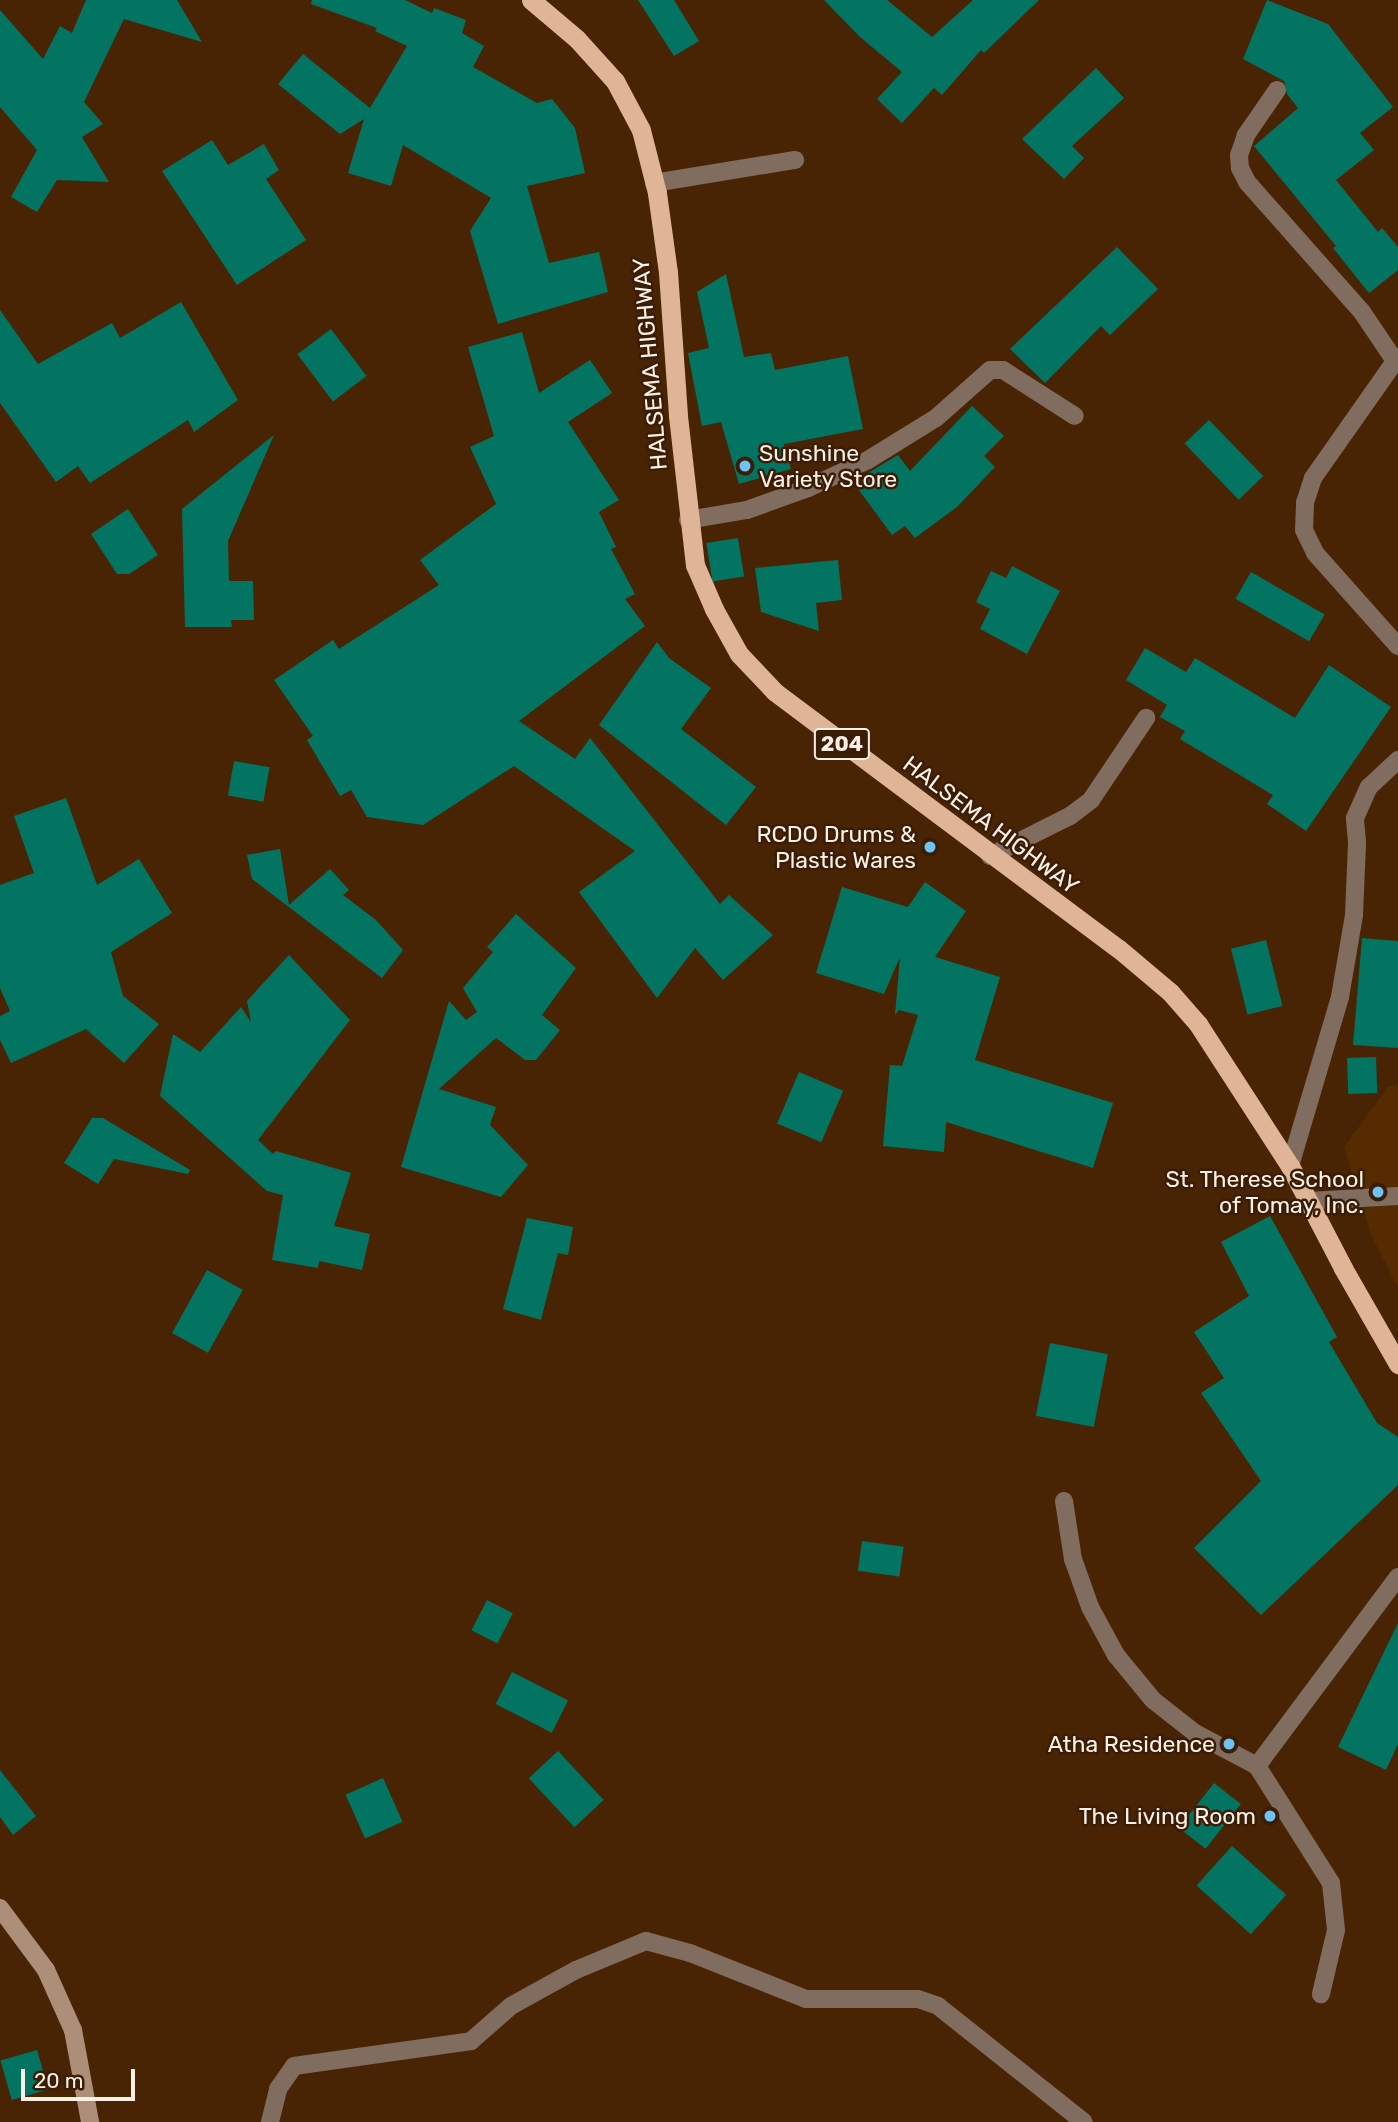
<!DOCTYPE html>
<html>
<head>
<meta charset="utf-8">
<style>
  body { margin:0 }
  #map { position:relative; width:1398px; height:2122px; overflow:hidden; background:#492404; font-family:Rubik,sans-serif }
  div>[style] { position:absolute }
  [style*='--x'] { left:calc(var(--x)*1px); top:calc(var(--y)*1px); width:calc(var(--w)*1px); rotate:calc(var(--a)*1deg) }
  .built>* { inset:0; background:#562b02 }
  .building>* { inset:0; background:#037462; transform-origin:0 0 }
  .service>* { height:18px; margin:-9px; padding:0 9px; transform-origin:9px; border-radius:9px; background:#806d5f }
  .minor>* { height:18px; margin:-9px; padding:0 9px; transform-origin:9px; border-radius:9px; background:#806d5f }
  .secondary>* { height:18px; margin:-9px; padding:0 9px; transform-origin:9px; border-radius:9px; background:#ad8f79 }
  .trunk>* { height:19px; margin:-9.5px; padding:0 9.5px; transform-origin:9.5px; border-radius:9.5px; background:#e0b496 }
  .dots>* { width:19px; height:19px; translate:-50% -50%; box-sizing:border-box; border:4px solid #3a1d06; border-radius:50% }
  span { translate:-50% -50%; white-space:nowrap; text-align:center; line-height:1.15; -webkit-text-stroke:5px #3a1d06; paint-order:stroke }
  .shield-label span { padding:2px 5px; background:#3a1d06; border:2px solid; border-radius:5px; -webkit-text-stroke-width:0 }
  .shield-label { font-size:21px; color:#fff0e6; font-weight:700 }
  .street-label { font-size:23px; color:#fff0e6 }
  .poi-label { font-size:23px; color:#fff0e6 }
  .left { translate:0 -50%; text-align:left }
  .right { translate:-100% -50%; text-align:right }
  .scale { position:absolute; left:21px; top:2069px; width:114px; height:32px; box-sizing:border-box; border:4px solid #fff0e6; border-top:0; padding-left:9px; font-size:21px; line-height:24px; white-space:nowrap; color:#fff0e6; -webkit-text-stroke:5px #3a1d06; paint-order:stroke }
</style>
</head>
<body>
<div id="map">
  <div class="built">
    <i style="clip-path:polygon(1398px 1085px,1398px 1287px,1372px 1237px,1344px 1147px,1388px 1087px)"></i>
  </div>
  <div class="building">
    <i style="clip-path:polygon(86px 0,177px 0,202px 42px,124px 19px,84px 102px,103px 124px,82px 137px,109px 182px,57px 180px,37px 212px,11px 197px,37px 150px,0 107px,0 10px,43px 59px,60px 26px,72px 33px)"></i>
    <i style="clip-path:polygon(312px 0,405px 0,432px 13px,434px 8px,466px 20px,462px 33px,484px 46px,473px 67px,537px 103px,552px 99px,575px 128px,585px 173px,527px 186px,549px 263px,599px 252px,608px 292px,498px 324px,470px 231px,491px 198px,403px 145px,391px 186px,348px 173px,364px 119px,340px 134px,278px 84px,303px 54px,370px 108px,407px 46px,375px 31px,377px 28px,311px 4px)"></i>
    <i style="clip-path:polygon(638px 0,674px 0,699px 41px,674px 56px)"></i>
    <i style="clip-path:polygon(824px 0,887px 0,932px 37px,973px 0,1039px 0,984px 53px,981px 50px,942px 95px,934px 88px,902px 123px,877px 99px,902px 72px,860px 37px)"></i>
    <i style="clip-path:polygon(1267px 0,1328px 24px,1393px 107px,1360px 133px,1374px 150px,1336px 180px,1378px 232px,1382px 228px,1398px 247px,1398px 270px,1369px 293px,1333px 248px,1336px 246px,1254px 146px,1298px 108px,1287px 94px,1284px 81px,1243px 59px)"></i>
    <i style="clip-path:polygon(1096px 68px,1124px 98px,1072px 146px,1084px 158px,1064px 179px,1022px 139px)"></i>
    <i style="clip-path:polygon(212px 140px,228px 165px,264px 144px,279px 170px,266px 179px,306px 240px,237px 285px,162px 171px)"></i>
    <i style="clip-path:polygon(1117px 247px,1158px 289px,1110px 335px,1101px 326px,1045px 383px,1010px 349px)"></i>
    <i style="clip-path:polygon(726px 274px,744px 357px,771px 353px,775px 370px,848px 356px,863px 429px,784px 444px,791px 469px,739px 484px,721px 422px,702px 426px,688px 353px,709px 348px,697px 292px)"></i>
    <i style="clip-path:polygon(181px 302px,238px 400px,194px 432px,188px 420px,90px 483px,78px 466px,56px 482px,0 403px,0 310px,38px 364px,112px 323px,120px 338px)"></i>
    <i style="left:331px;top:329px;width:59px;height:42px;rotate:53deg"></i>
    <i style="clip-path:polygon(522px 332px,539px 393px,590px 360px,612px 393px,568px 422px,619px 500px,599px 512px,616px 547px,611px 549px,635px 594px,625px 599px,645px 626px,519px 721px,575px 759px,590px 738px,720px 904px,729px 895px,773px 935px,723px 980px,695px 948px,657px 998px,579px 892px,635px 851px,514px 766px,423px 825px,367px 817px,351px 790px,340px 796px,307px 740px,313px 736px,274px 680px,333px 640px,339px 649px,439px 585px,420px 560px,496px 504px,470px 447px,494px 436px,468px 347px)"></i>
    <i style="clip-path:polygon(972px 406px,1004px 436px,984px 456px,995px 467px,957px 507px,915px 538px,905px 526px,892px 535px,853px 482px,898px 455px,910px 471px)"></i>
    <i style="left:1209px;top:420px;width:78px;height:34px;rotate:46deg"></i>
    <i style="clip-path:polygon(274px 435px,228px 541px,229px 581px,253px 581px,254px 620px,231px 620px,232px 627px,185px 627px,182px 509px)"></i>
    <i style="clip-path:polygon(128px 509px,158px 555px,129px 574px,117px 574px,91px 534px)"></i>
    <i style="left:738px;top:538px;width:39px;height:32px;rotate:81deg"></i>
    <i style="clip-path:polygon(838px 560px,842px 600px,816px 603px,819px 631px,761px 612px,755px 568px)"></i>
    <i style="clip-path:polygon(1012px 566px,1060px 591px,1027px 654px,980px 629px,990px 609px,976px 602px,991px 571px,1006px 578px)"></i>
    <i style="left:1251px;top:572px;width:85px;height:31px;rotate:30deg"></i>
    <i style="clip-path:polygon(657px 642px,669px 658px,711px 688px,681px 729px,756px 787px,726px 825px,599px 725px)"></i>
    <i style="clip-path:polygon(1145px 648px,1186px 672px,1195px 658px,1295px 718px,1329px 665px,1391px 707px,1306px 831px,1267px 804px,1273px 795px,1180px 739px,1185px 731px,1160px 717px,1167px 705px,1126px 680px)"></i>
    <i style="left:234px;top:761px;width:36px;height:35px;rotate:10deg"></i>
    <i style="clip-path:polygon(66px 798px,97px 885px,139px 859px,172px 913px,111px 952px,123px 996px,159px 1024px,124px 1063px,86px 1029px,11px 1063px,0 1040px,0 1016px,10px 1011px,0 988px,0 885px,34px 873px,14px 816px)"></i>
    <i style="clip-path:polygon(280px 849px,289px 905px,330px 869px,349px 890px,343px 895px,376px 920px,403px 950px,382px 978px,252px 879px,247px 855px)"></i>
    <i style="clip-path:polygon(925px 882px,966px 911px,935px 957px,1000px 977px,975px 1060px,1113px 1103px,1093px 1168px,946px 1122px,944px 1152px,883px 1146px,890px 1065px,902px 1066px,918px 1015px,899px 1010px,895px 1015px,900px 957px,884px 994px,816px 973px,842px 887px,908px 907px)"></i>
    <i style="clip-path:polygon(516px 914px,576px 968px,542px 1015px,560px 1030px,536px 1060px,525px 1060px,496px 1038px,439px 1089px,496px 1107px,490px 1125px,528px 1165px,501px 1197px,401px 1167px,449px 1001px,466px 1020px,477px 1012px,463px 988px,493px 952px,487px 947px)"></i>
    <i style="clip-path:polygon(1362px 938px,1398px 941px,1398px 1048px,1353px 1045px)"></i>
    <i style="left:1266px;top:940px;width:68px;height:36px;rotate:76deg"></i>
    <i style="clip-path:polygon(289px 955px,350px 1020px,258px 1140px,273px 1154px,276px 1151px,351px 1173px,334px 1226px,370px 1234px,362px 1270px,319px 1261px,318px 1268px,272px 1260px,283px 1195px,267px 1191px,160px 1096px,173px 1034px,200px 1052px,241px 1007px,251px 1022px,247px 1001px)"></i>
    <i style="left:1376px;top:1057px;width:36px;height:29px;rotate:88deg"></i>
    <i style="left:799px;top:1072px;width:48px;height:56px;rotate:23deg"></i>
    <i style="clip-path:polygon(92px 1118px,103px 1118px,190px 1170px,188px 1174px,114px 1159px,98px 1184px,64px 1163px)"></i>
    <i style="clip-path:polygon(1270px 1216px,1337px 1337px,1329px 1342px,1377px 1423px,1398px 1437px,1398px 1485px,1261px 1615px,1194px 1548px,1261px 1481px,1201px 1393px,1224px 1378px,1194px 1332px,1249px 1296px,1221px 1242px)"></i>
    <i style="clip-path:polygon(527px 1218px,573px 1227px,568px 1255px,558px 1253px,541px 1320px,503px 1309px)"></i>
    <i style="left:207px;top:1270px;width:41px;height:72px;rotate:29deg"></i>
    <i style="left:1050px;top:1343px;width:59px;height:74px;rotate:11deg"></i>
    <i style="left:862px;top:1541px;width:42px;height:30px;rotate:8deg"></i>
    <i style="left:487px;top:1600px;width:29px;height:34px;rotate:27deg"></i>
    <i style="clip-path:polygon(1398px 1623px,1398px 1744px,1386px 1770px,1338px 1747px)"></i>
    <i style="left:512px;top:1672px;width:63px;height:36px;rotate:27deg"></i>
    <i style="left:558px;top:1751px;width:67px;height:40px;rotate:47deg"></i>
    <i style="clip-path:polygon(0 1770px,36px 1816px,13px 1835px,0 1817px)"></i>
    <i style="left:383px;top:1778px;width:48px;height:41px;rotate:66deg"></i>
    <i style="left:1214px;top:1783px;width:34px;height:57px;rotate:38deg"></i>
    <i style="left:1232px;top:1846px;width:73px;height:53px;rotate:42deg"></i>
    <i style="left:37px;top:2050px;width:41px;height:38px;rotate:74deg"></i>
  </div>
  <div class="service">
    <i style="--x:654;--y:183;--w:143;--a:-9.3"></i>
    <i style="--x:990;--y:856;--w:89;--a:-26.6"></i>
    <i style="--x:1070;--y:816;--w:26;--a:-37"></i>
    <i style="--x:1091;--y:800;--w:99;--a:-56.1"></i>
    <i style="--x:1309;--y:1201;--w:89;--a:-3.2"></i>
  </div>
  <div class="minor">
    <i style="--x:1277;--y:90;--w:55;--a:124.6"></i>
    <i style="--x:1246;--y:135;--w:21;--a:109"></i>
    <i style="--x:1239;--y:155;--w:13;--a:86"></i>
    <i style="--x:1240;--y:168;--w:16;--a:63"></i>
    <i style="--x:1247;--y:182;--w:174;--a:48.5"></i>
    <i style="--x:1362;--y:312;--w:59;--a:56"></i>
    <i style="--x:1398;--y:357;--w:148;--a:125.1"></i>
    <i style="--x:1313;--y:478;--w:26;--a:108"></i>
    <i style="--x:1305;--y:503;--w:27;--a:92"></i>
    <i style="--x:1304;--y:530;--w:25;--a:64"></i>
    <i style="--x:1315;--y:553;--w:125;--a:48.3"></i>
    <i style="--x:688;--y:520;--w:60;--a:-9.6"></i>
    <i style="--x:747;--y:510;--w:65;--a:-19.8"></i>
    <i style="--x:808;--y:488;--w:66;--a:-25"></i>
    <i style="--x:868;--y:460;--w:80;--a:-31.7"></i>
    <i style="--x:936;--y:418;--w:72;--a:-41.6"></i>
    <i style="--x:990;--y:370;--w:13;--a:0"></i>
    <i style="--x:1003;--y:370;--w:85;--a:32.6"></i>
    <i style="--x:1290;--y:1166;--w:176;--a:-73.5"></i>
    <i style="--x:1340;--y:997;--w:83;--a:-80.3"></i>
    <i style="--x:1354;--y:915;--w:73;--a:-87.6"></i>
    <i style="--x:1357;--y:842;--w:24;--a:-95"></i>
    <i style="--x:1355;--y:818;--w:34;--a:-66"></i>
    <i style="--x:1369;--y:787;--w:40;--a:-43"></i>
    <i style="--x:1064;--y:1501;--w:59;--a:81.2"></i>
    <i style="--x:1073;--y:1559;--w:51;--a:70.5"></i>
    <i style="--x:1090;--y:1607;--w:55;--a:61.6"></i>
    <i style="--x:1116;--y:1655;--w:58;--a:50.6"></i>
    <i style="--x:1153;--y:1700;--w:53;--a:38.2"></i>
    <i style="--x:1195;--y:1733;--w:70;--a:28"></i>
    <i style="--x:1257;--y:1766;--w:138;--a:57.7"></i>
    <i style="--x:1331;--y:1883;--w:47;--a:83.9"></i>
    <i style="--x:1336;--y:1930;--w:66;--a:103.2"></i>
    <i style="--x:1257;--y:1766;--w:236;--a:-53.3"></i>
    <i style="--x:270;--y:2122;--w:34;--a:-76"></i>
    <i style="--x:278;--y:2089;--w:28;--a:-55"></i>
    <i style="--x:294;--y:2066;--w:179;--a:-8"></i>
    <i style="--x:471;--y:2041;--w:53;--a:-41.2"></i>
    <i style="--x:511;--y:2006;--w:74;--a:-29"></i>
    <i style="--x:576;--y:1970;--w:76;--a:-22.5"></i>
    <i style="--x:646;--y:1941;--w:46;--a:15.3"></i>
    <i style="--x:690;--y:1953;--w:125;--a:21.6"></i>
    <i style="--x:806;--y:1999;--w:112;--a:0"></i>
    <i style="--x:918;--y:1999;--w:21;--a:19"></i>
    <i style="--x:938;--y:2006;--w:186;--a:38.5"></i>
  </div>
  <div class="secondary">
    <i style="--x:0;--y:1908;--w:77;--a:53.4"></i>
    <i style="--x:46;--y:1970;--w:66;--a:65.8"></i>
    <i style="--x:73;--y:2030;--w:94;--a:79.5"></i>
  </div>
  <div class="trunk">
    <i style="--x:531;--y:0;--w:60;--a:40.3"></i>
    <i style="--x:577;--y:39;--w:57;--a:47.9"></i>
    <i style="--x:615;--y:81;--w:55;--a:62"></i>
    <i style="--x:641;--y:130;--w:65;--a:75.7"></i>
    <i style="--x:657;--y:193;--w:80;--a:82.1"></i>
    <i style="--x:668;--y:272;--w:144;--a:86"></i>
    <i style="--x:678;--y:416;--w:150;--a:83.5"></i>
    <i style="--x:695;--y:565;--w:48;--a:66.6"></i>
    <i style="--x:714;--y:609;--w:51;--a:60.9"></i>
    <i style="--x:739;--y:654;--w:52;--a:46.5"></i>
    <i style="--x:775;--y:692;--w:429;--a:36.8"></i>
    <i style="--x:1119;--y:949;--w:67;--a:40.1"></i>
    <i style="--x:1170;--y:992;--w:43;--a:48.8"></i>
    <i style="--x:1198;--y:1024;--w:169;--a:57.1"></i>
    <i style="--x:1290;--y:1166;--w:115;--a:62.5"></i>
    <i style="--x:1343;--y:1268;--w:111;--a:60.2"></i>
  </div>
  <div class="dots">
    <i style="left:745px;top:466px;background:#6fc2f4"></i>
    <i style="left:930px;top:847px;background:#6fc2f4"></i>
    <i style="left:1378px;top:1192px;background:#6fc2f4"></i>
    <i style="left:1229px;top:1744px;background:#6fc2f4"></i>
    <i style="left:1270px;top:1816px;background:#6fc2f4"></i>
  </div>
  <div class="shield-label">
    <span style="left:842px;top:744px">204</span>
  </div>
  <div class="street-label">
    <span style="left:650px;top:364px;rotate:-95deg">HALSEMA HIGHWAY</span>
    <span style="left:991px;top:825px;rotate:37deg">HALSEMA HIGHWAY</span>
  </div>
  <div class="poi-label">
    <span class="left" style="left:759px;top:466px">Sunshine<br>Variety Store</span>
    <span class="right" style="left:916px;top:847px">RCDO Drums &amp;<br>Plastic Wares</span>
    <span class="right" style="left:1364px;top:1192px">St. Therese School<br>of Tomay, Inc.</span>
    <span class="right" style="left:1215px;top:1744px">Atha Residence</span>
    <span class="right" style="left:1256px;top:1816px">The Living Room</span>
  </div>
  <div class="scale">20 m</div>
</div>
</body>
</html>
